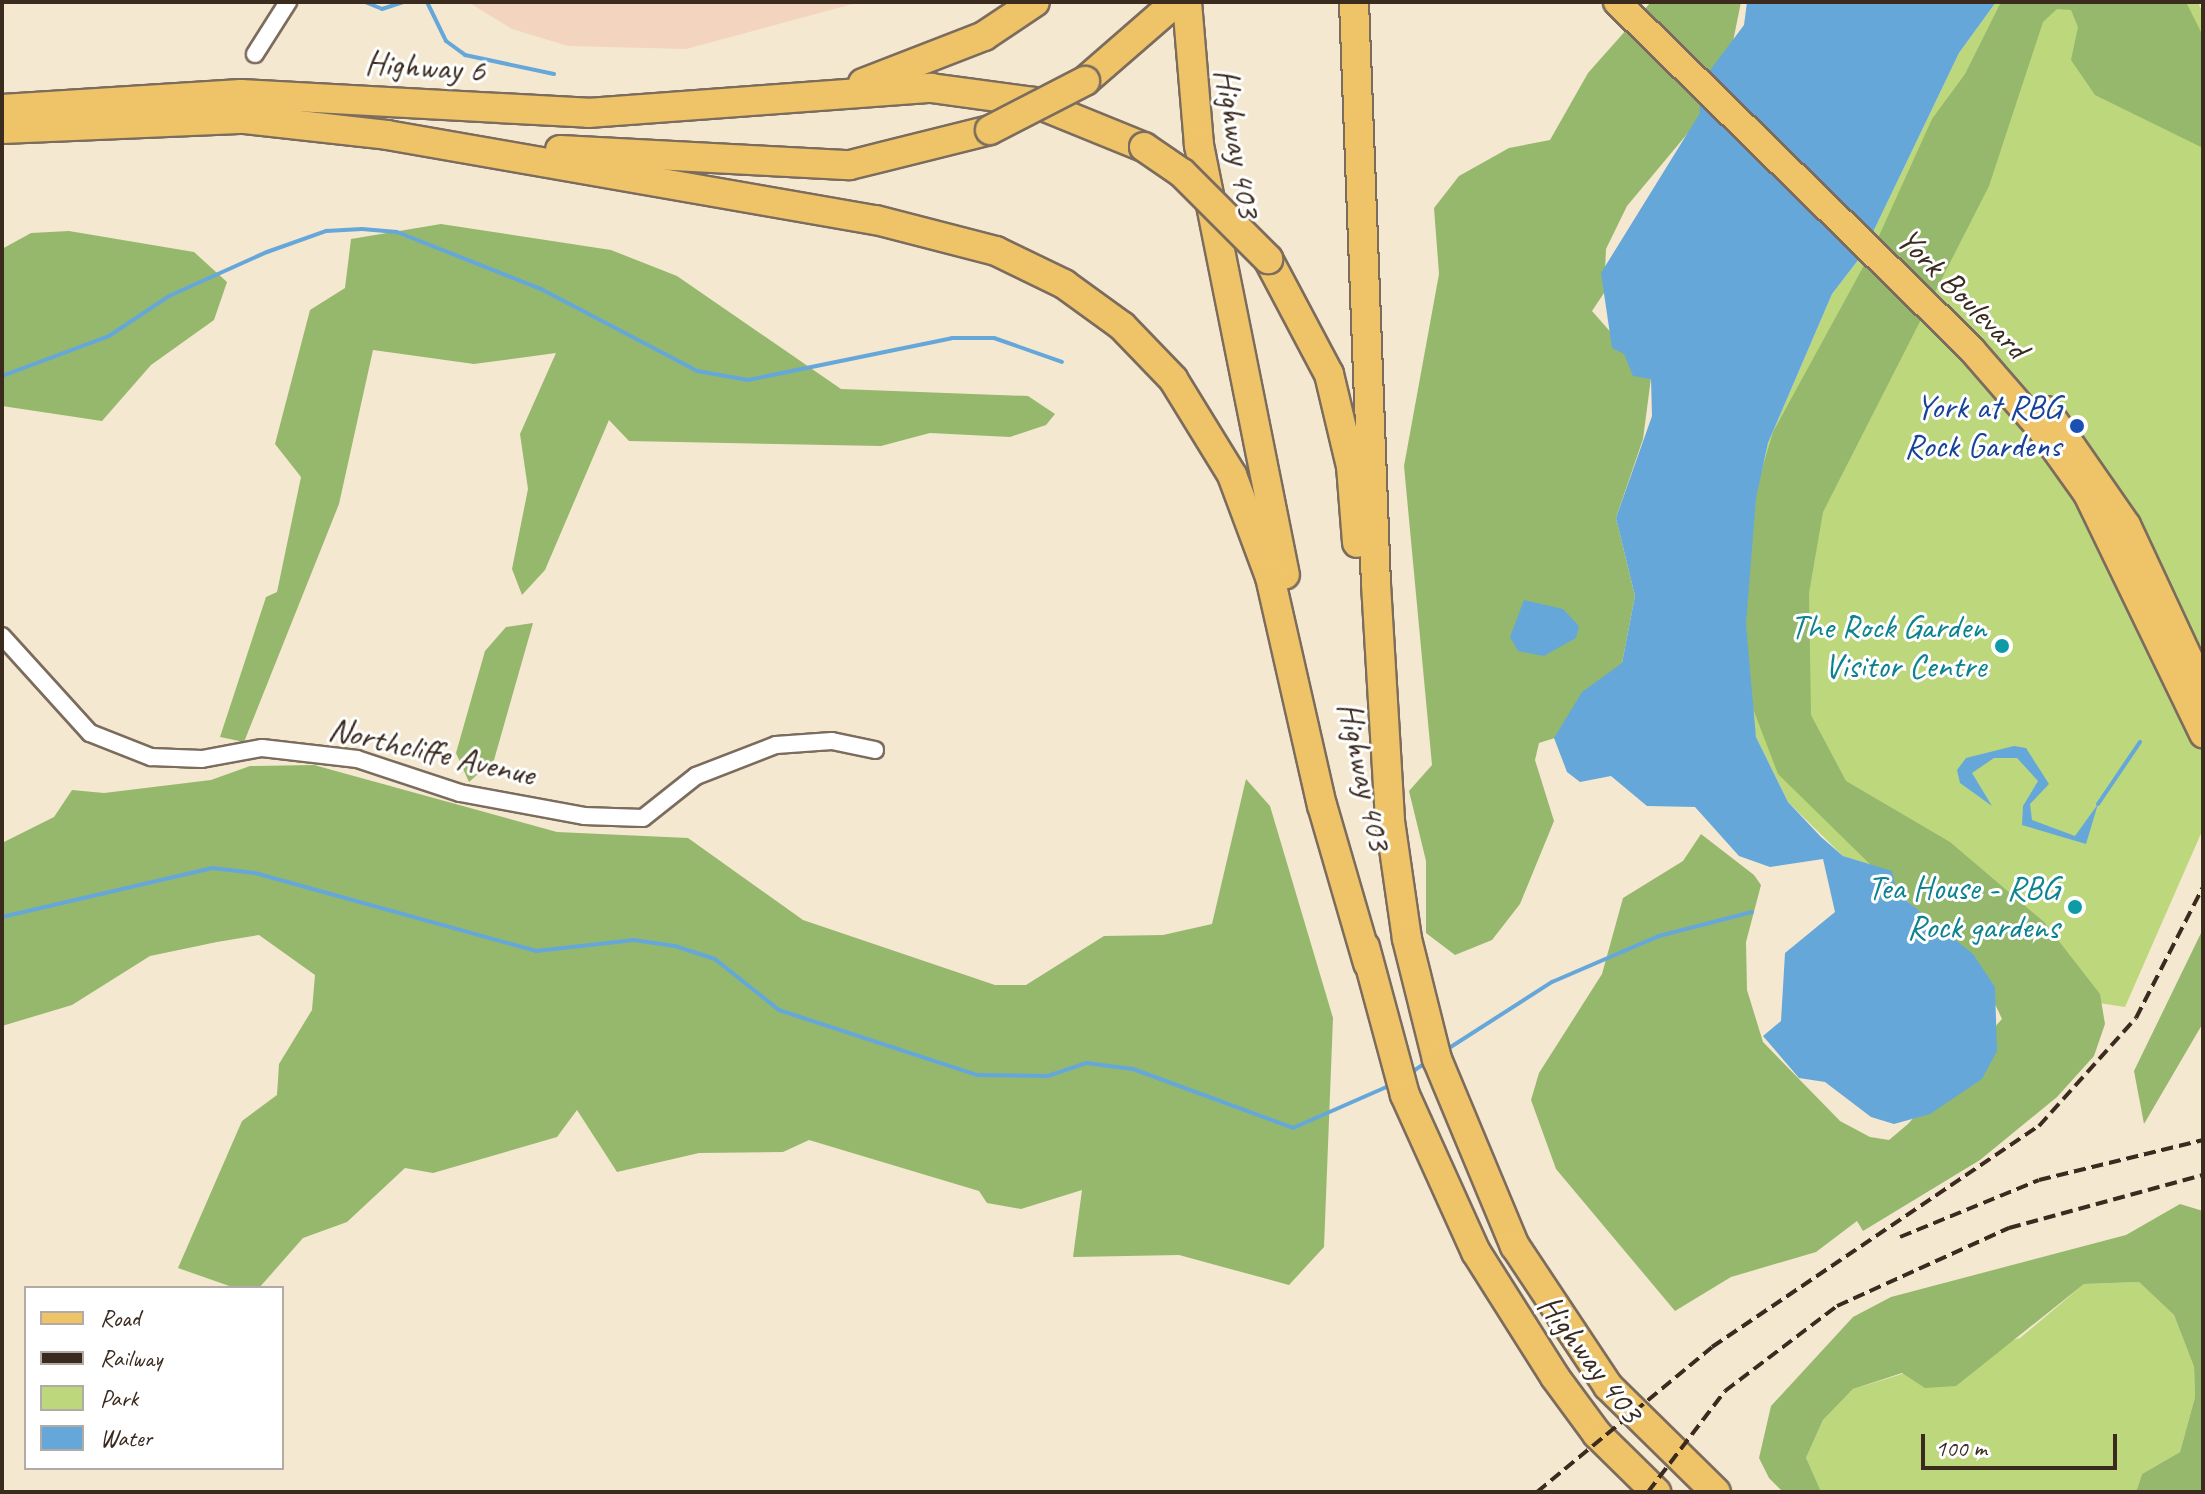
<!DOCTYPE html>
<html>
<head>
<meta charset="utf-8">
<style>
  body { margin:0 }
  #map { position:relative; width:2205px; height:1494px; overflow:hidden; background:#f4e8d1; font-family:Caveat,sans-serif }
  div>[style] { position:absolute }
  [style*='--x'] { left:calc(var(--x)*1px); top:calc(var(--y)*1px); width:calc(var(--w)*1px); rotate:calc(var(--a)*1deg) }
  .built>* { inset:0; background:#f3d4bf }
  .green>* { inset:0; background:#bdd77c }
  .forest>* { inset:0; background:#96b86c }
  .water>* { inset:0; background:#66a7da }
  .stream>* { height:4px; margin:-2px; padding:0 2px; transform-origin:2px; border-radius:2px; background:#66a7da }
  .roads { filter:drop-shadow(2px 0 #7c6c5d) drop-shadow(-2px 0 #7c6c5d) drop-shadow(0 2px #7c6c5d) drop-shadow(0 -2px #7c6c5d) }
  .street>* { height:16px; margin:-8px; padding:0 8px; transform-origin:8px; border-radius:8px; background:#fff }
  .primary>* { height:26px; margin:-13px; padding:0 13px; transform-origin:13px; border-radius:13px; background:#efc469 }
  .highway>* { height:28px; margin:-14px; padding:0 14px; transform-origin:14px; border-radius:14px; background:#efc469 }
  .rail>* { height:4px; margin-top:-2px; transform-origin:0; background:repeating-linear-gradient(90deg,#3b2a1e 0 12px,transparent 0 18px) }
  .bridges { filter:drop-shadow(2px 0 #7c6c5d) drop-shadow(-2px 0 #7c6c5d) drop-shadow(0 2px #7c6c5d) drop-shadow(0 -2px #7c6c5d) }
  .highway-bridge>* { height:28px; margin:-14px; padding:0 14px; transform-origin:14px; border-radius:14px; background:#efc469 }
  .dots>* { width:22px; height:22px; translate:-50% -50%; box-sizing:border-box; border:4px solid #fff; border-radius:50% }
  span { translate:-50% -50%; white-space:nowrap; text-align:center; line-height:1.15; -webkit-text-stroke:6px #fff; paint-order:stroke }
  .street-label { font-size:34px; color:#3b2a1e }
  .transit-label { font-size:34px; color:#164399 }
  .right { translate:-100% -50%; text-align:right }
  .culture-label { font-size:34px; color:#0d838f }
  .frame { position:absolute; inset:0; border:4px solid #3b2a1e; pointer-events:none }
  .legend { position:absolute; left:24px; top:1286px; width:260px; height:184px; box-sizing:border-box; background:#fff; border:2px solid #b1aaa5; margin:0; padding:10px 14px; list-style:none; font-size:24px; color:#3b2a1e }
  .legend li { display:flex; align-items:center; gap:16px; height:40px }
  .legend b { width:40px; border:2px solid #b1aaa5 }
  .scale { position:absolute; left:1921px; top:1434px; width:196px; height:36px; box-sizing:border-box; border:4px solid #3b2a1e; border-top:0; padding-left:10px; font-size:24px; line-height:28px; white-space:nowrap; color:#3b2a1e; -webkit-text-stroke:6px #fff; paint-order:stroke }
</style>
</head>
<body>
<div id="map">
  <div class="built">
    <i style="clip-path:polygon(468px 2px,860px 2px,686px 49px,568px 46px,512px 29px)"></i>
  </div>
  <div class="green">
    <i style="clip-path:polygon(1996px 2px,2198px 2px,2203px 14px,2203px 829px,2125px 1007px,1995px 987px,1973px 954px,1897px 893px,1892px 872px,1843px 856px,1788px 802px,1756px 737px,1749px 689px,1756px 498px,1768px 443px,1832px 294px,1862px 255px,1959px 53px)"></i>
    <i style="clip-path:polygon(2139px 1282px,2174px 1315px,2194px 1367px,2195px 1397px,2180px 1452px,2142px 1474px,2136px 1492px,1821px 1492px,1810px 1481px,1806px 1458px,1823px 1420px,1853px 1389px,2020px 1338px,2084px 1284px)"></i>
  </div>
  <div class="forest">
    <i style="clip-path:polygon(1651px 2px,1741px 2px,1723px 91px,1627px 206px,1606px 249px,1604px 293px,1592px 311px,1651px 378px,1643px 439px,1616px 518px,1635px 596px,1622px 663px,1564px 735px,1539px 743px,1535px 760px,1554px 821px,1520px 904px,1492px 940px,1455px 955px,1426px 933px,1426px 861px,1409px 791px,1432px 765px,1404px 466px,1439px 274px,1434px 208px,1459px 176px,1509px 148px,1550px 140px,1588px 73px)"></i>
    <i style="clip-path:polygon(2001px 2px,2186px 2px,2203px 36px,2203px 148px,2095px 95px,2071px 60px,2078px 27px,2071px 10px,2057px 9px,2043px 22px,1989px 186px,1823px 512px,1809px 593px,1811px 715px,1846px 781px,1950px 842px,2044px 922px,2100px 994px,2105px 1024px,2094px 1056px,2057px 1097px,1980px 1160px,1863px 1231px,1857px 1221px,1816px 1252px,1731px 1277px,1675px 1311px,1556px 1169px,1531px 1100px,1539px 1073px,1602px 974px,1623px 898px,1683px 861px,1701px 834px,1754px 875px,1761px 885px,1746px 942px,1747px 990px,1763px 1042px,1840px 1121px,1870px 1137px,1889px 1140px,1908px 1124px,2002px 1019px,1980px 972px,1778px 774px,1750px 701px,1734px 626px,1743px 533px,1773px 432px,1873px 249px,1932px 119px,1965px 74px)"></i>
    <i style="clip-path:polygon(441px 224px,611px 250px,677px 276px,841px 389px,1028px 396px,1055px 414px,1046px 425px,1010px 437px,930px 433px,881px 446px,629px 441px,609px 420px,545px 570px,522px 595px,512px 569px,528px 489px,520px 434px,556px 353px,474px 364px,373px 350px,339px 504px,244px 742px,220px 737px,266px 597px,277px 592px,301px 477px,275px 444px,310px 310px,345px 288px,351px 239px)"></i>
    <i style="clip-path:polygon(69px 231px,194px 252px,227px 282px,214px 320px,151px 365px,102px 421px,2px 406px,2px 249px,31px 233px)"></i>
    <i style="clip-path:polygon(533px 623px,494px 760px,469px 782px,456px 753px,485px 651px,506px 627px)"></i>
    <i style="clip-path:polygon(314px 765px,557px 832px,688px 838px,803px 920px,995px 985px,1026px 985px,1104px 936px,1163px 935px,1212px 924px,1246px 779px,1270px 806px,1333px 1018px,1324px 1247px,1289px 1285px,1179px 1255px,1073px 1257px,1082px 1190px,1021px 1209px,987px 1203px,979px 1191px,809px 1140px,783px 1152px,699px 1153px,617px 1172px,577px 1110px,557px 1137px,433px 1173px,405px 1168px,347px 1222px,303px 1238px,259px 1288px,235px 1288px,178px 1268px,242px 1121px,277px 1095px,279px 1064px,312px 1010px,315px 975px,259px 935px,217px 942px,150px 956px,72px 1005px,2px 1026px,2px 843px,54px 817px,72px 790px,104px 793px,211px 780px,250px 766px)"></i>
    <i style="clip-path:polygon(2203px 929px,2203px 1023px,2144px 1124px,2134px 1071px)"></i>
    <i style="clip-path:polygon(2180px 1204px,2203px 1211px,2203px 1492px,2136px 1492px,2142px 1474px,2180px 1452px,2195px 1397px,2194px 1367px,2174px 1315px,2139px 1282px,2084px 1284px,1956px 1386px,1925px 1388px,1902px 1373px,1853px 1389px,1823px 1420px,1806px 1458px,1821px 1492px,1783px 1492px,1769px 1478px,1759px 1458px,1771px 1406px,1853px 1317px,1891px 1297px,2126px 1235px)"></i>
  </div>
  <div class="water">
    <i style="clip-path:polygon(1747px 2px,1996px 2px,1959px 53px,1862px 255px,1832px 294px,1768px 443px,1756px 498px,1746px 624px,1756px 737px,1788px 802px,1821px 837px,1843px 856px,1892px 871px,1897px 893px,1973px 954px,1995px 987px,1997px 1051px,1982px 1079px,1930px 1114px,1894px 1124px,1871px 1117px,1825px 1082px,1799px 1078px,1763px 1036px,1781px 1021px,1785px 953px,1835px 912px,1823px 859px,1770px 867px,1739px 856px,1695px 807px,1647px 806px,1611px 776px,1580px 782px,1567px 772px,1554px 738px,1582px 692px,1622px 663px,1635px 596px,1616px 518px,1652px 416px,1651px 379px,1633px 376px,1624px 354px,1612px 348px,1601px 273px,1700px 113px,1699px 85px,1744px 25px)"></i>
    <i style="clip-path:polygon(1524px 600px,1563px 609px,1579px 626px,1576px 638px,1544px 656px,1518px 651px,1510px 637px)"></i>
    <i style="clip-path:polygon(2014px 746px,2026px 748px,2049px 784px,2030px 804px,2032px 820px,2075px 836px,2098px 804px,2086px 844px,2022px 825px,2023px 806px,2038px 781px,2017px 758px,1994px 758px,1972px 773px,1992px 806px,1960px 783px,1957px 770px,1966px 758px)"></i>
  </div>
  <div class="stream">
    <i style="--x:365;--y:2;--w:18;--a:22"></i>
    <i style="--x:382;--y:9;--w:23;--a:-18"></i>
    <i style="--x:427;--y:2;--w:43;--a:64"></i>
    <i style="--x:446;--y:41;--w:24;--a:36"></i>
    <i style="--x:465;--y:55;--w:91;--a:12.1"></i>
    <i style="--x:2;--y:376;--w:114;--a:-20.5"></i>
    <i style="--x:109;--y:336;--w:72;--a:-33.7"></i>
    <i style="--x:169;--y:296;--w:107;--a:-24.2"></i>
    <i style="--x:267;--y:252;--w:63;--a:-19.6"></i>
    <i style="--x:326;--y:231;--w:36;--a:-3"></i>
    <i style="--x:362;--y:229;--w:35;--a:5"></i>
    <i style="--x:397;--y:232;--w:155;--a:21.6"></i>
    <i style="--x:541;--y:289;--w:176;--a:27.7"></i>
    <i style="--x:697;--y:371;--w:52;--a:10"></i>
    <i style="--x:748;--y:380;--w:208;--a:-11.6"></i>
    <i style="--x:952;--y:338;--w:42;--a:0"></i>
    <i style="--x:994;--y:338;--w:72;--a:19.4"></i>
    <i style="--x:2098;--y:804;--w:75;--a:-55.9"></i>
    <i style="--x:2;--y:917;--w:216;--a:-13.1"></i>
    <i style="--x:212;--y:868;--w:43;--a:6.6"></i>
    <i style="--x:255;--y:873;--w:292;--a:15.5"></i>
    <i style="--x:536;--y:951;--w:99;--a:-6.4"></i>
    <i style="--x:634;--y:940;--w:41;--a:8.3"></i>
    <i style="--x:675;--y:946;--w:42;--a:18"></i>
    <i style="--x:715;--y:959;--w:82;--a:38.6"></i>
    <i style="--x:779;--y:1010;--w:208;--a:18.2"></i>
    <i style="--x:977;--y:1075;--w:71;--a:0.8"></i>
    <i style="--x:1048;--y:1076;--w:40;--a:-18.9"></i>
    <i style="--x:1086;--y:1063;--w:47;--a:7.3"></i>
    <i style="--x:1133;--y:1069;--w:171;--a:20.2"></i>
    <i style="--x:1293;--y:1128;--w:107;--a:-23.7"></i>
    <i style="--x:1446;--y:1050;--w:126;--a:-32.7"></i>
    <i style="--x:1552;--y:982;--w:116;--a:-23.3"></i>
    <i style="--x:1659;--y:936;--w:96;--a:-14.5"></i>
    <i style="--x:1409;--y:1074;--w:23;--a:-34"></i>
  </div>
  <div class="roads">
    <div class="street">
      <i style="--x:255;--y:54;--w:62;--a:-57.6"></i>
      <i style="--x:2;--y:636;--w:131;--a:47.8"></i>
      <i style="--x:90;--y:733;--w:66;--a:21.5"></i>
      <i style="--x:151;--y:757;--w:51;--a:2.2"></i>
      <i style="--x:202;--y:759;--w:61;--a:-10.4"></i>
      <i style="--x:262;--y:748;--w:96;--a:6.6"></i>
      <i style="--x:357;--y:759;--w:108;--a:18.3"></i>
      <i style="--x:460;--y:793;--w:126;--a:10.5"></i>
      <i style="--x:584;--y:816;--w:59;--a:1.9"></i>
      <i style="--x:643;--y:818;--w:68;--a:-38.4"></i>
      <i style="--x:696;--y:776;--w:86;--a:-21.2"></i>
      <i style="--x:776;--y:745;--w:56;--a:-4.1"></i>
      <i style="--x:832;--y:741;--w:44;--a:11.8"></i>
    </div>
    <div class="primary">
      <i style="--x:1617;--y:2;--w:497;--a:44.4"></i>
      <i style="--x:1972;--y:350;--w:102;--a:49"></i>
      <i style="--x:2039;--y:427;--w:82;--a:54.4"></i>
      <i style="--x:2087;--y:494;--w:267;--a:64.2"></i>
      <i style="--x:2047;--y:410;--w:140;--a:55.2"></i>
      <i style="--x:2127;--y:525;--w:180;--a:65"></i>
    </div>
    <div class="highway">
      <i style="--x:1187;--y:2;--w:144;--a:85.2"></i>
      <i style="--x:1199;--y:145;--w:438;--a:78.7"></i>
      <i style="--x:1354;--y:2;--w:582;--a:87.84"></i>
      <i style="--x:1376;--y:584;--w:237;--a:86.6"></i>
      <i style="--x:1390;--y:821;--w:119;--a:81.8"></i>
      <i style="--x:1407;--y:939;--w:124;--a:76"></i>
      <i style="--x:1437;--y:1059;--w:203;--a:67.4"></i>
      <i style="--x:1515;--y:1246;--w:168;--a:56.4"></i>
      <i style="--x:1608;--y:1386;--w:151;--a:44.5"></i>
      <i style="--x:1085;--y:81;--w:121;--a:-41"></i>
      <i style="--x:863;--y:83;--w:130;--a:-21.2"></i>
      <i style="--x:984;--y:36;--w:61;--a:-33.7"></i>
      <i style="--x:2;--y:109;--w:239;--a:-3.6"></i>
      <i style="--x:241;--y:94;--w:348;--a:3.1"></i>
      <i style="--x:588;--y:113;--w:344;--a:-4.2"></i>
      <i style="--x:931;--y:88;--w:103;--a:7.8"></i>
      <i style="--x:1033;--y:102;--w:120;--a:22.1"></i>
      <i style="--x:2;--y:129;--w:243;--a:-2.4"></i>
      <i style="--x:245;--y:119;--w:143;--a:6.4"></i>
      <i style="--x:387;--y:135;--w:496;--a:9.9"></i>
      <i style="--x:876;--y:220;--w:124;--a:14.5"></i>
      <i style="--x:996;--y:251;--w:76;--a:25.9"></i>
      <i style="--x:1064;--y:284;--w:72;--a:35.9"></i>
      <i style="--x:1122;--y:326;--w:74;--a:46.1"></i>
      <i style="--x:1173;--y:379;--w:113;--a:58.4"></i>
      <i style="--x:1232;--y:475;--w:109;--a:69.6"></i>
      <i style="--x:1270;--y:577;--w:234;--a:77.2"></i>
      <i style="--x:1322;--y:805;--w:165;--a:73.8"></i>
      <i style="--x:560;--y:150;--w:290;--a:3"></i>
      <i style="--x:850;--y:165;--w:144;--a:-14"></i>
      <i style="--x:1268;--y:259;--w:130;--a:62.1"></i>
      <i style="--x:1329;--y:374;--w:95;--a:76.6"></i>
      <i style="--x:1351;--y:466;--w:77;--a:85.5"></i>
      <i style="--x:1365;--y:947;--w:153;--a:74.9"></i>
      <i style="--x:1405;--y:1095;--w:172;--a:65.7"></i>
      <i style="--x:1476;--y:1252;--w:148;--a:57.7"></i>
      <i style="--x:1555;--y:1377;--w:71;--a:53.6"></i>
      <i style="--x:1597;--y:1434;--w:83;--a:44.5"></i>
    </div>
  </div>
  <div class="rail">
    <i style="--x:1900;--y:1237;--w:150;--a:-22.3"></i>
    <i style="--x:2039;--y:1180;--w:169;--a:-13.7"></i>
    <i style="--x:1537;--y:1492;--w:227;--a:-39.6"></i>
    <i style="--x:1712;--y:1347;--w:395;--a:-34.1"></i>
    <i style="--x:2039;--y:1126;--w:145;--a:-48.1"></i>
    <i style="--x:2136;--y:1018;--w:147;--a:-62.9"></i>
    <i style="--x:1648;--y:1492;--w:127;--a:-52.7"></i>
    <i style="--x:1725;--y:1391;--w:141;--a:-37.2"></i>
    <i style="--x:1837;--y:1306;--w:189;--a:-24.4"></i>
    <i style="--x:2009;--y:1228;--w:201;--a:-15.3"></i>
  </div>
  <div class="bridges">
    <div class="highway-bridge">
      <i style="--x:990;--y:130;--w:107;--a:-27.3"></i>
      <i style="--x:1144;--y:147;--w:46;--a:34.4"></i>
      <i style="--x:1182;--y:173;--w:122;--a:45"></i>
    </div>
  </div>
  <div class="dots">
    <i style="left:2077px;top:426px;background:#1a4fb4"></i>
    <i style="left:2002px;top:646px;background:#0f9aa8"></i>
    <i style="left:2075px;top:907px;background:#0f9aa8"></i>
  </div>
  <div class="street-label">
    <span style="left:425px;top:66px;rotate:4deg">Highway 6</span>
    <span style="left:1238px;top:143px;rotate:81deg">Highway 403</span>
    <span style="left:1963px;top:293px;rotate:45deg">York Boulevard</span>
    <span style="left:432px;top:751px;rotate:13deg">Northcliffe Avenue</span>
    <span style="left:1365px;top:776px;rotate:78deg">Highway 403</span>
    <span style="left:1591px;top:1358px;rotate:53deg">Highway 403</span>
  </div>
  <div class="transit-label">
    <span class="right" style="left:2061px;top:426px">York at RBG<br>Rock Gardens</span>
  </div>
  <div class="culture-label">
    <span class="right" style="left:1986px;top:646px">The Rock Garden<br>Visitor Centre</span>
    <span class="right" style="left:2059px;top:907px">Tea House - RBG<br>Rock gardens</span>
  </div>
  <div class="frame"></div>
  <ul class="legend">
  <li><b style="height:10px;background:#efc469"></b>Road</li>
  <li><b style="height:10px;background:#3b2a1e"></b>Railway</li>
  <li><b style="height:22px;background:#bdd77c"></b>Park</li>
  <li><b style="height:22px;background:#66a7da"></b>Water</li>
  </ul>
  <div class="scale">100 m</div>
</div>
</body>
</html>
